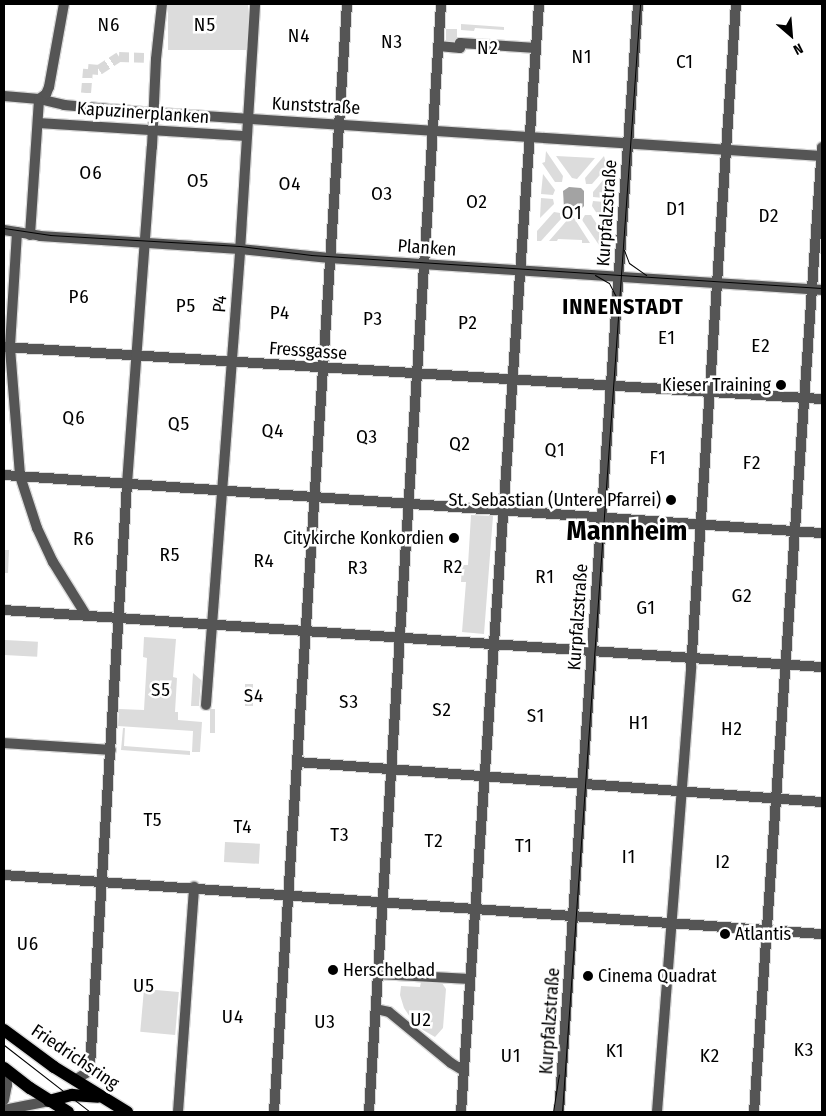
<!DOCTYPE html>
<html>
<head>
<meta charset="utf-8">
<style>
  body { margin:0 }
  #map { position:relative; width:826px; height:1116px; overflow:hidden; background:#fff; font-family:"Fira Sans Condensed",sans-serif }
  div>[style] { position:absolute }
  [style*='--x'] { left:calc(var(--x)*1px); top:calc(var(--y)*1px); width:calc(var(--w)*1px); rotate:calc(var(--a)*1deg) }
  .green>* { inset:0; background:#dcdcdc; transform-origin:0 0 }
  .water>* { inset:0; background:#a3a3a3 }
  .minor-tunnel>* { height:10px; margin-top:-5px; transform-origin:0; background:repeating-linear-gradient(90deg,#d9d9d9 0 10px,transparent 0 15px) }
  .roads { filter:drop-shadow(1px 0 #dbdbdb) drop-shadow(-1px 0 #dbdbdb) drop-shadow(0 1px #dbdbdb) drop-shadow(0 -1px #dbdbdb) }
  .minor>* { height:10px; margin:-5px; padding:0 5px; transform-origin:5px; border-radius:5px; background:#555 }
  .major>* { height:12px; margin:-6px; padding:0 6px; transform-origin:6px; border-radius:6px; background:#000 }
  .tram>* { height:1px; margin:-0.5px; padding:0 0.5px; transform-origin:0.5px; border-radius:0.5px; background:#000 }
  .dots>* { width:14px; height:14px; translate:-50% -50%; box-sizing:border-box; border:2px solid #fff; border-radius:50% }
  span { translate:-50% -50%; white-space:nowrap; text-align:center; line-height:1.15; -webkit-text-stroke:5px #fff; paint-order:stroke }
  .street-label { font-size:18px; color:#000 }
  .poi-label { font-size:18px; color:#000 }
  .right { translate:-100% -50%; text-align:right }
  .left { translate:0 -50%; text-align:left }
  .neighbourhood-label { font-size:19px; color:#000; letter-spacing:1px }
  .district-label { font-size:22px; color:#000; font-weight:700; letter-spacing:1px }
  .town-label { font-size:28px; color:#000; font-weight:700 }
  .frame { position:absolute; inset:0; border:5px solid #000; pointer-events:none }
  .north { position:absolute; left:766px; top:10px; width:50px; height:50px; -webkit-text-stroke:4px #fff; paint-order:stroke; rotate:153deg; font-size:14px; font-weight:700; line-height:20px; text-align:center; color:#000 }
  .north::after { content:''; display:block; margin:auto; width:18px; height:22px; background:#000; clip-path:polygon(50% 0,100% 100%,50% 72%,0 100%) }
</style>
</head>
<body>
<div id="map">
  <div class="green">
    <i style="left:168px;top:4px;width:80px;height:46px"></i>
    <i style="clip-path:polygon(461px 24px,504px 27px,504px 30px,475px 28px,474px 31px,461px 30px)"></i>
    <i style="left:446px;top:29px;width:11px;height:15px"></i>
    <i style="clip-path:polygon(546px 151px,563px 176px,562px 182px,555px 182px,542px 163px,545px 162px)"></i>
    <i style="clip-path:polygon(556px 156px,595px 158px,577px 179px,572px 178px)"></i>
    <i style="clip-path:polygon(604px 156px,607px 167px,592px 184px,586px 184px,585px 178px)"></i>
    <i style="clip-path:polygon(543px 174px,555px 190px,553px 195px,541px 194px)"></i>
    <i style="clip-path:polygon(605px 178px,604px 198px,593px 197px,593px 192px)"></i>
    <i style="clip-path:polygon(541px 198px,553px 199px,554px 204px,540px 218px)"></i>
    <i style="clip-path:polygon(593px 201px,604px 202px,603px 223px,592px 206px)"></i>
    <i style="clip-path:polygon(554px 212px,560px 213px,561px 219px,541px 241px,537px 241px,537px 231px)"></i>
    <i style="clip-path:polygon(585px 215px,591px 215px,603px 234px,602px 245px,599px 245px,582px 220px)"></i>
    <i style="clip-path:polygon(569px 218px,574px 218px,590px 243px,582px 243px,582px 240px,558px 239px,557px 241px,549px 241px)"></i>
    <i style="clip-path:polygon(471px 515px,493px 516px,484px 634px,462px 632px,466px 582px,461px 582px,462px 565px,468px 565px)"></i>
    <i style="clip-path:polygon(4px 550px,9px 550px,8px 573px,4px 573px)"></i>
    <i style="clip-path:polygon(144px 637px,176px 639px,173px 677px,177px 678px,175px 712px,178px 712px,178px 720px,202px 722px,200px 752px,192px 752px,193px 731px,118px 726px,119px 709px,144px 710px,147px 658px,143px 657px)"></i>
    <i style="left:5px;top:640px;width:33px;height:15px;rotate:3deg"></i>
    <i style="clip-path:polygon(193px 673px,201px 680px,199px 706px,191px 706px)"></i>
    <i style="left:245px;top:684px;width:8px;height:22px"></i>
    <i style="left:210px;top:709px;width:5px;height:24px"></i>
    <i style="clip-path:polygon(123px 728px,125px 728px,124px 746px,190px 751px,190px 755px,121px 750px)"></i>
    <i style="left:225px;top:842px;width:35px;height:20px;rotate:3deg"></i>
    <i style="clip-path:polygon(421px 982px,442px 983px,446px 989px,443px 1028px,435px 1037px,423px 1030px,412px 1020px,404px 1008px,400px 995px,401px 986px,420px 987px)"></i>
    <i style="left:144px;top:989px;width:35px;height:43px;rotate:5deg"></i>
  </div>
  <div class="water">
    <i style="clip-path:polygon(569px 187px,581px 188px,584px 191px,584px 206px,581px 209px,564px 208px,563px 191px)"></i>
  </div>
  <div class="minor-tunnel">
    <i style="--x:86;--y:93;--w:24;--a:-85"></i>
    <i style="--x:88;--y:69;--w:11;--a:5"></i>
    <i style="--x:99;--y:70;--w:24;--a:-33"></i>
    <i style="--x:119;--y:57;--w:25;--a:2"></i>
  </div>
  <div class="roads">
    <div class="minor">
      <i style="--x:438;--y:46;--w:22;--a:5"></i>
      <i style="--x:460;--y:48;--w:5;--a:-90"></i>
      <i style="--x:460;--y:43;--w:76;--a:3.8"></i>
      <i style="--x:4;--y:96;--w:35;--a:5"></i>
      <i style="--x:39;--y:99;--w:26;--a:13"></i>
      <i style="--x:64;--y:105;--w:79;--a:5.1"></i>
      <i style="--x:143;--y:112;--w:680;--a:3.71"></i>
      <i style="--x:38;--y:123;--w:209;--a:3.6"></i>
      <i style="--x:4;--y:230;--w:36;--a:9"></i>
      <i style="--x:40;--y:236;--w:200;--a:3.7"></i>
      <i style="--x:240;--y:249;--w:90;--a:5.7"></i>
      <i style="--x:330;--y:258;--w:493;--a:3.7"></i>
      <i style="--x:17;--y:232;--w:116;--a:93.5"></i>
      <i style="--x:10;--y:348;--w:128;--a:85.5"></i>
      <i style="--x:20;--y:476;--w:55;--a:71.9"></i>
      <i style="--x:37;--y:528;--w:38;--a:65"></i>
      <i style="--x:53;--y:562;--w:62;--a:58.1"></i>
      <i style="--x:30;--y:235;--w:136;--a:-86.2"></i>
      <i style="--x:39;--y:99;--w:9;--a:-36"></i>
      <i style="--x:46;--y:94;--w:8;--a:-67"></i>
      <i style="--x:49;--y:87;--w:84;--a:-79.8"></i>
      <i style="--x:4;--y:347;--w:820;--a:3.64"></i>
      <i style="--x:4;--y:475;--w:820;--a:4.06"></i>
      <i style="--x:4;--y:610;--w:820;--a:3.99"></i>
      <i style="--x:206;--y:705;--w:455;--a:-85.7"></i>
      <i style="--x:240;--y:251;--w:247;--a:-86.5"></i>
      <i style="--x:4;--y:743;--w:107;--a:3.7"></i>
      <i style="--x:297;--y:762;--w:527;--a:4.36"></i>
      <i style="--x:4;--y:875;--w:820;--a:4.13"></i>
      <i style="--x:378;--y:974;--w:92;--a:3.1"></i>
      <i style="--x:376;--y:1009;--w:13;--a:13"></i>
      <i style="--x:389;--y:1012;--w:80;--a:39.4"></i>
      <i style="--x:451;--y:1063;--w:12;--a:31"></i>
      <i style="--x:75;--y:1080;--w:13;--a:-32"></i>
      <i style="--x:86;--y:1073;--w:8;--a:-60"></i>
      <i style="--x:90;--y:1066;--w:583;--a:-86.36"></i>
      <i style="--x:127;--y:484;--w:338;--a:-85.8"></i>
      <i style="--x:152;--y:147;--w:88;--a:-87.4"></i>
      <i style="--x:156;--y:59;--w:55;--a:-83.8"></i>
      <i style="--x:4;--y:1100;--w:15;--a:-79"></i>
      <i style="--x:7;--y:1085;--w:15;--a:-94"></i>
      <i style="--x:4;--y:1110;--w:46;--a:-11.3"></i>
      <i style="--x:178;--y:1112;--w:226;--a:-85.9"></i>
      <i style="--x:274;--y:1112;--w:1110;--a:-86.23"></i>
      <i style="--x:369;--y:1112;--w:1110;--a:-86.28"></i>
      <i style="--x:461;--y:1112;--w:1111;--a:-85.97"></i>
      <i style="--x:559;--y:1112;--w:1111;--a:-85.92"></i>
      <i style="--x:657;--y:1112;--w:446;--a:-85.6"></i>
      <i style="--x:691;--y:667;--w:665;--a:-86.12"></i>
      <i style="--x:754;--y:1112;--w:967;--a:-85.97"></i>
    </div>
    <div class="major">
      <i style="--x:4;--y:1030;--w:62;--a:36.5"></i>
      <i style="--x:54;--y:1067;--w:86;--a:31.7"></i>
      <i style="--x:4;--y:1068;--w:33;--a:38"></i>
      <i style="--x:30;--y:1088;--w:45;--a:32.3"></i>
      <i style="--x:49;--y:1101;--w:24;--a:-15"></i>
      <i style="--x:72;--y:1095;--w:26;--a:4"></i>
    </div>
  </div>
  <div class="tram">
    <i style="--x:4;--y:228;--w:47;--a:8.7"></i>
    <i style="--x:50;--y:235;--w:190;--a:3.3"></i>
    <i style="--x:240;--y:246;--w:72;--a:7.2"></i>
    <i style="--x:311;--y:255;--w:512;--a:3.69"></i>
    <i style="--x:624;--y:250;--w:14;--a:69"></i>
    <i style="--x:629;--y:263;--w:21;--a:35"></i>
    <i style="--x:595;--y:275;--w:16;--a:30"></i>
    <i style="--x:609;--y:283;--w:18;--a:63"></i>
    <i style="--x:4;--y:1045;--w:109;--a:37.9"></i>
    <i style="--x:553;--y:1112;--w:38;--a:-81"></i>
    <i style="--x:562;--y:1112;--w:1111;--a:-85.97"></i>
  </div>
  <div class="dots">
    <i style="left:781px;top:385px;background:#000"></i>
    <i style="left:671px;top:500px;background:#000"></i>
    <i style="left:454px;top:538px;background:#000"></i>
    <i style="left:725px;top:934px;background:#000"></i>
    <i style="left:333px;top:970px;background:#000"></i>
    <i style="left:588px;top:976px;background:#000"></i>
  </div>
  <div class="street-label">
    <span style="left:316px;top:106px;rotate:3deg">Kunststraße</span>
    <span style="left:143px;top:113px;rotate:4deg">Kapuzinerplanken</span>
    <span style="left:607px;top:213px;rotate:-86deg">Kurpfalzstraße</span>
    <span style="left:427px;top:248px;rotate:4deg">Planken</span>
    <span style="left:220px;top:304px;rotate:-86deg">P4</span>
    <span style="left:308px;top:351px;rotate:4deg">Fressgasse</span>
    <span style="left:578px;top:617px;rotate:-86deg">Kurpfalzstraße</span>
    <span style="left:550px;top:1021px;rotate:-86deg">Kurpfalzstraße</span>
    <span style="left:75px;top:1057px;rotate:34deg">Friedrichsring</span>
  </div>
  <div class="poi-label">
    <span class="right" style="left:771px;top:385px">Kieser Training</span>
    <span class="right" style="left:661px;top:500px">St. Sebastian (Untere Pfarrei)</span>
    <span class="right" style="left:444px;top:538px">Citykirche Konkordien</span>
    <span class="left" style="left:735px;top:934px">Atlantis</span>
    <span class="left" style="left:343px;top:970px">Herschelbad</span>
    <span class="left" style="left:598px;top:976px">Cinema Quadrat</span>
  </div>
  <div class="neighbourhood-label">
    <span style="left:109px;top:25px">N6</span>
    <span style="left:205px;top:25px">N5</span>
    <span style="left:299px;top:36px">N4</span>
    <span style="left:392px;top:42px">N3</span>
    <span style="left:488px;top:48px">N2</span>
    <span style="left:582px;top:57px">N1</span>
    <span style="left:685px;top:62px">C1</span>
    <span style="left:91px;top:173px">O6</span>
    <span style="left:198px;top:181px">O5</span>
    <span style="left:290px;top:184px">O4</span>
    <span style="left:382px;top:194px">O3</span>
    <span style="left:477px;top:202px">O2</span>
    <span style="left:676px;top:209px">D1</span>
    <span style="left:572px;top:213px">O1</span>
    <span style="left:769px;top:216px">D2</span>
    <span style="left:79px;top:297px">P6</span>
    <span style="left:186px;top:306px">P5</span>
    <span style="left:280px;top:313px">P4</span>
    <span style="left:373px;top:319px">P3</span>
    <span style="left:468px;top:323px">P2</span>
    <span style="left:667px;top:338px">E1</span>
    <span style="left:761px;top:346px">E2</span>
    <span style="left:74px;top:418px">Q6</span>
    <span style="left:179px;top:424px">Q5</span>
    <span style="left:273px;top:431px">Q4</span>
    <span style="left:367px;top:437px">Q3</span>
    <span style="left:460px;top:444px">Q2</span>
    <span style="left:555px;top:450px">Q1</span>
    <span style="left:658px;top:458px">F1</span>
    <span style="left:752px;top:463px">F2</span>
    <span style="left:84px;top:539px">R6</span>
    <span style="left:170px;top:555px">R5</span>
    <span style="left:264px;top:561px">R4</span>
    <span style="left:453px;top:567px">R2</span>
    <span style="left:358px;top:568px">R3</span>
    <span style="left:545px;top:577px">R1</span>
    <span style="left:742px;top:596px">G2</span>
    <span style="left:646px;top:608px">G1</span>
    <span style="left:161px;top:690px">S5</span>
    <span style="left:254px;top:696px">S4</span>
    <span style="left:349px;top:702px">S3</span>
    <span style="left:442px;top:710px">S2</span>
    <span style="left:536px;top:716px">S1</span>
    <span style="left:639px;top:723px">H1</span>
    <span style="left:732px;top:729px">H2</span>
    <span style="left:153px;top:820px">T5</span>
    <span style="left:243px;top:827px">T4</span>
    <span style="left:340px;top:835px">T3</span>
    <span style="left:434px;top:841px">T2</span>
    <span style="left:524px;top:846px">T1</span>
    <span style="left:629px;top:857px">I1</span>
    <span style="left:723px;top:862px">I2</span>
    <span style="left:28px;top:944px">U6</span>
    <span style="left:144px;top:986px">U5</span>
    <span style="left:233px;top:1017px">U4</span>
    <span style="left:421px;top:1020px">U2</span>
    <span style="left:325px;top:1022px">U3</span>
    <span style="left:804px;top:1050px">K3</span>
    <span style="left:615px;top:1051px">K1</span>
    <span style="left:511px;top:1056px">U1</span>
    <span style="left:710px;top:1056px">K2</span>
  </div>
  <div class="district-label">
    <span style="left:623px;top:307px">INNENSTADT</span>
  </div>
  <div class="town-label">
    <span style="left:627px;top:531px">Mannheim</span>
  </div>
  <div class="frame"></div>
  <div class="north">N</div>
</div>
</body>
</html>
